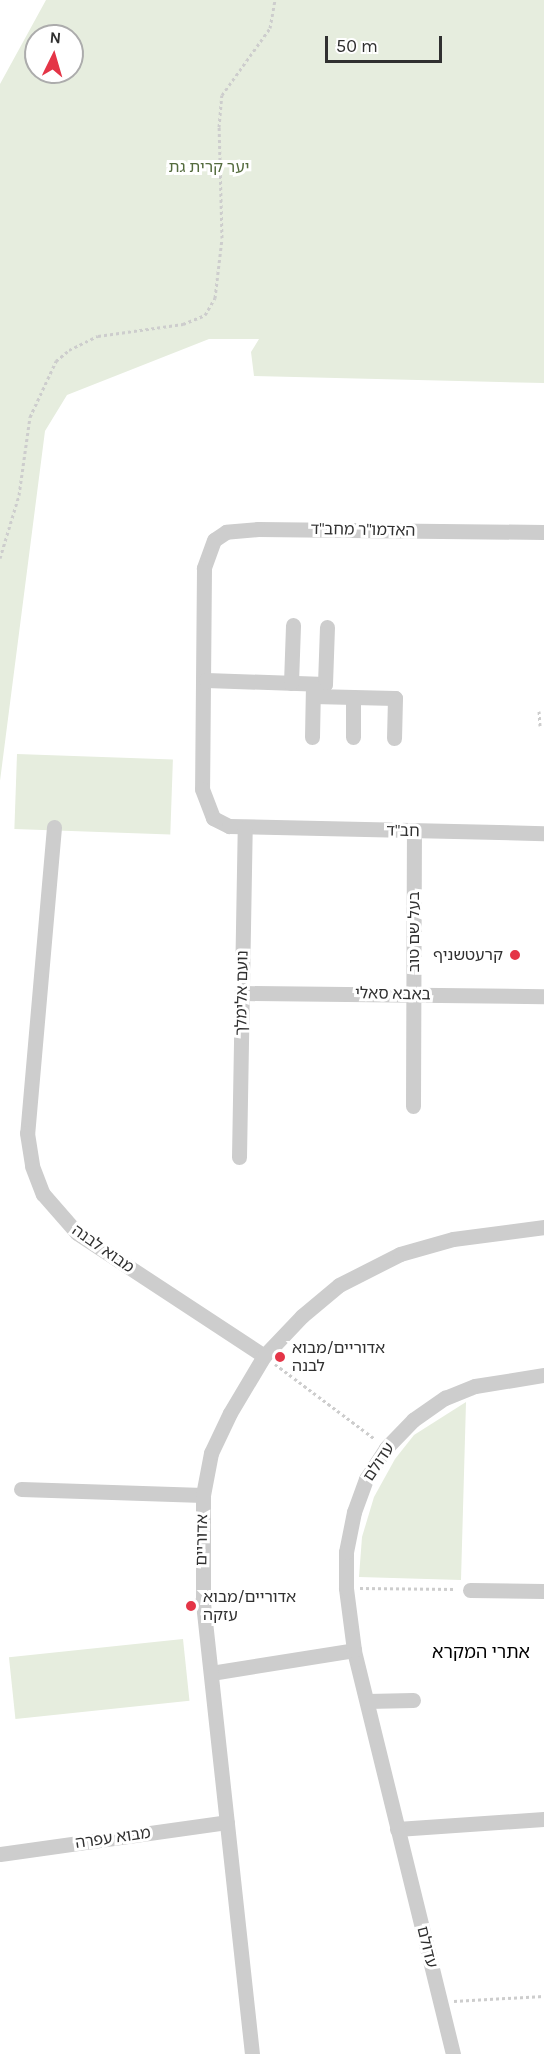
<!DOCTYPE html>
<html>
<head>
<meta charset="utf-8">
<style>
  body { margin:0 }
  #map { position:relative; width:544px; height:2054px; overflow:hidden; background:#fff; font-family:Karla,"Noto Sans Hebrew",sans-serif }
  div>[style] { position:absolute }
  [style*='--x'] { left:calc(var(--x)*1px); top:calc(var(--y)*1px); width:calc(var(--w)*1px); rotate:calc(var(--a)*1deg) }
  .green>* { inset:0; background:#e6edde; transform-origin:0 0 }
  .path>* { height:3px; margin-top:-1.5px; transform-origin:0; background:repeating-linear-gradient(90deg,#cdcdcd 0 3px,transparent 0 6px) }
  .minor>* { height:15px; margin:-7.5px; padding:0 7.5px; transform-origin:7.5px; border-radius:7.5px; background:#cdcdcd }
  .dots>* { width:16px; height:16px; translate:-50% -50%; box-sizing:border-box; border:3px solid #fff; border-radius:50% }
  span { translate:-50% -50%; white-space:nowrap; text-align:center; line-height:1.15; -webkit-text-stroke:6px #fff; paint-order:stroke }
  .park-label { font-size:16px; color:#546b3d }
  .street-label { font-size:16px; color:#303030 }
  .poi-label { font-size:16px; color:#303030 }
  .right { translate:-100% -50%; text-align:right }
  .left { translate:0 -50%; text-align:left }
  .neighbourhood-label { font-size:18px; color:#000 }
  .north { position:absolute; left:24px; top:24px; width:60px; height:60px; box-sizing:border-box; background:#fff; border:2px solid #acacac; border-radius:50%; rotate:5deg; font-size:16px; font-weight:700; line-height:24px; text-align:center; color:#303030 }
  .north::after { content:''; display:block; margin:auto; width:21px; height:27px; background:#e43547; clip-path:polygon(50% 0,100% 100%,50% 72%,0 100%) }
  .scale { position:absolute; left:325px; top:36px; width:117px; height:27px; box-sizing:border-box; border:3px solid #303030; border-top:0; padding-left:8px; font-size:18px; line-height:21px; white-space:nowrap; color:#303030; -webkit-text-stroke:4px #fff; paint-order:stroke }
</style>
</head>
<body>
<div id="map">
  <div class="green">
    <i style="clip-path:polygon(evenodd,46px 0,544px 0,544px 383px,254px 376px,251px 352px,259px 339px,209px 339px,67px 395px,45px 431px,0 781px,0 84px,46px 0,36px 36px,72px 36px,72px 72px,36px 72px,36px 36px)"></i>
    <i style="left:17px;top:754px;width:156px;height:75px;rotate:2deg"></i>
    <i style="clip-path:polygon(466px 1402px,461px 1580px,359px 1577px,362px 1537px,374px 1497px,395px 1459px,414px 1435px)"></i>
    <i style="left:183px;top:1639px;width:62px;height:175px;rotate:84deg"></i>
  </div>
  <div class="path">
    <i style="--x:0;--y:558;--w:66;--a:-73.2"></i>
    <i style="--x:19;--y:495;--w:79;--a:-82"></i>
    <i style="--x:30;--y:417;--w:62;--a:-65.1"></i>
    <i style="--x:56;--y:361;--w:17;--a:-40"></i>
    <i style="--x:69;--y:350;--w:32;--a:-26"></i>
    <i style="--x:98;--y:336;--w:86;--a:-8"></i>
    <i style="--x:183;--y:324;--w:24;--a:-22"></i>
    <i style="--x:205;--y:315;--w:20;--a:-60"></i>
    <i style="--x:215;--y:298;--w:60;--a:-83.3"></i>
    <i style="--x:222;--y:238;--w:111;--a:-91.5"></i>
    <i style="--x:219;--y:127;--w:32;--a:-85"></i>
    <i style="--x:222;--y:95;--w:82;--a:-54.4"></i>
    <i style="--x:270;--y:28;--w:28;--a:-80"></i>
    <i style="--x:539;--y:711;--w:15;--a:86"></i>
    <i style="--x:275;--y:1364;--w:125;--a:36.9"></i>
    <i style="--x:360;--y:1588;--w:96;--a:0.6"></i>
    <i style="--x:454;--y:2001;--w:90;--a:-3.2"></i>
  </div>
  <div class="minor">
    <i style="--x:544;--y:532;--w:286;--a:-179.4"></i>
    <i style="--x:258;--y:529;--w:32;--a:175"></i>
    <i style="--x:226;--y:532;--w:14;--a:146"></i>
    <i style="--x:214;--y:540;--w:30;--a:110"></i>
    <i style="--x:204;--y:568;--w:221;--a:90.5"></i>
    <i style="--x:202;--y:789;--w:31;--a:69"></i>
    <i style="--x:213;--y:818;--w:18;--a:27"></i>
    <i style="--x:229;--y:826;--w:315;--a:1.3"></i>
    <i style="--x:206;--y:680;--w:119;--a:1.9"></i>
    <i style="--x:325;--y:684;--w:57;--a:-88"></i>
    <i style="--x:291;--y:683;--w:58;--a:-88"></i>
    <i style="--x:313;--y:696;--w:82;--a:1.4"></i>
    <i style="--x:395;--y:698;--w:40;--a:91.4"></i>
    <i style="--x:312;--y:737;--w:51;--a:-88.9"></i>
    <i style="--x:353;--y:737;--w:40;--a:-90"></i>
    <i style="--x:54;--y:827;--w:307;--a:95"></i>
    <i style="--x:27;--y:1133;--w:33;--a:81"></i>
    <i style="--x:32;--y:1166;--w:30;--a:69"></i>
    <i style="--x:43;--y:1194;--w:52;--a:48.9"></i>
    <i style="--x:77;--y:1233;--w:224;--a:33.3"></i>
    <i style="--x:242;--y:993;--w:302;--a:0.6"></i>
    <i style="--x:413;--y:1106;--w:275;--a:-89.8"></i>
    <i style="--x:239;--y:1157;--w:329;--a:-89"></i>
    <i style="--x:21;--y:1489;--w:182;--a:1.9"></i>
    <i style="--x:470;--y:1590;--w:74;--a:0.8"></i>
    <i style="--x:211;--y:1673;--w:145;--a:-9.1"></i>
    <i style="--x:367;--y:1701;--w:46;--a:-1.2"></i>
    <i style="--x:397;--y:1829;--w:147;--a:-3.9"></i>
    <i style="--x:0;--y:1854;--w:229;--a:-8"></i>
    <i style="--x:252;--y:2054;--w:457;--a:-96.2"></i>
    <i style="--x:203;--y:1600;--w:105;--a:-90"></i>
    <i style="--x:203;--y:1495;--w:43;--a:-79.2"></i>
    <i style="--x:211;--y:1453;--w:44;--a:-64.6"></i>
    <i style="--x:230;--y:1413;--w:66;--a:-59.2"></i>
    <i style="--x:264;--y:1356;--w:55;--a:-46.5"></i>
    <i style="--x:302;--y:1316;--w:48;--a:-40"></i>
    <i style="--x:339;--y:1285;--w:68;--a:-26.9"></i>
    <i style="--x:400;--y:1254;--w:55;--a:-15.8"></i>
    <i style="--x:453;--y:1239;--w:92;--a:-7.5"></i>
    <i style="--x:453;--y:2054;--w:416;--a:-103.8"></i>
    <i style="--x:354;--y:1650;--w:63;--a:-97.4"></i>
    <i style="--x:346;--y:1588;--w:36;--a:-90"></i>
    <i style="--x:346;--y:1552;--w:41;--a:-78.7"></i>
    <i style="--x:354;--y:1512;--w:35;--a:-70"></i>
    <i style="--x:366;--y:1479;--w:37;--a:-57"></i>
    <i style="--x:386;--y:1448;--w:39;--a:-46"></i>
    <i style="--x:413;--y:1420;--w:39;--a:-35"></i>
    <i style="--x:445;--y:1398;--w:32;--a:-22"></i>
    <i style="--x:475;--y:1386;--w:70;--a:-9.1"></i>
  </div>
  <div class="dots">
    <i style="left:515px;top:955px;background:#e43547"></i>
    <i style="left:280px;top:1357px;background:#e43547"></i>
    <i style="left:191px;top:1606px;background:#e43547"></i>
  </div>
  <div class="park-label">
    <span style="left:209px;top:167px">יער קרית גת</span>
  </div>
  <div class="street-label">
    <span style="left:363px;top:530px;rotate:1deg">האדמו"ר מחב"ד</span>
    <span style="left:403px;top:831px;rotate:1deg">חב"ד</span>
    <span style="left:414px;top:932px;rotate:-90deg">בעל שם טוב</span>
    <span style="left:242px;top:993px;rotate:-89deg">נועם אלימלך</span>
    <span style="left:393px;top:994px;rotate:1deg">באבא סאלי</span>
    <span style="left:103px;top:1249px;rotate:35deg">מבוא לבנה</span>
    <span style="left:379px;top:1462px;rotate:-56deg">עדולם</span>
    <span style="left:202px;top:1540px;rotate:-89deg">אדוריים</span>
    <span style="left:113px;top:1838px;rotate:-8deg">מבוא עפרה</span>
    <span style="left:427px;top:1947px;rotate:76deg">עדולם</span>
  </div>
  <div class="poi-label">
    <span class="right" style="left:503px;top:955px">קרעטשניף</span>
    <span class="left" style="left:292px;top:1357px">אדוריים/מבוא<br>לבנה</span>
    <span class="left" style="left:203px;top:1606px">אדוריים/מבוא<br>עזקה</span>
  </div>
  <div class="neighbourhood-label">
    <span style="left:481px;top:1652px">אתרי המקרא</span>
  </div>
  <div class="north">N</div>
  <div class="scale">50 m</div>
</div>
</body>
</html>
